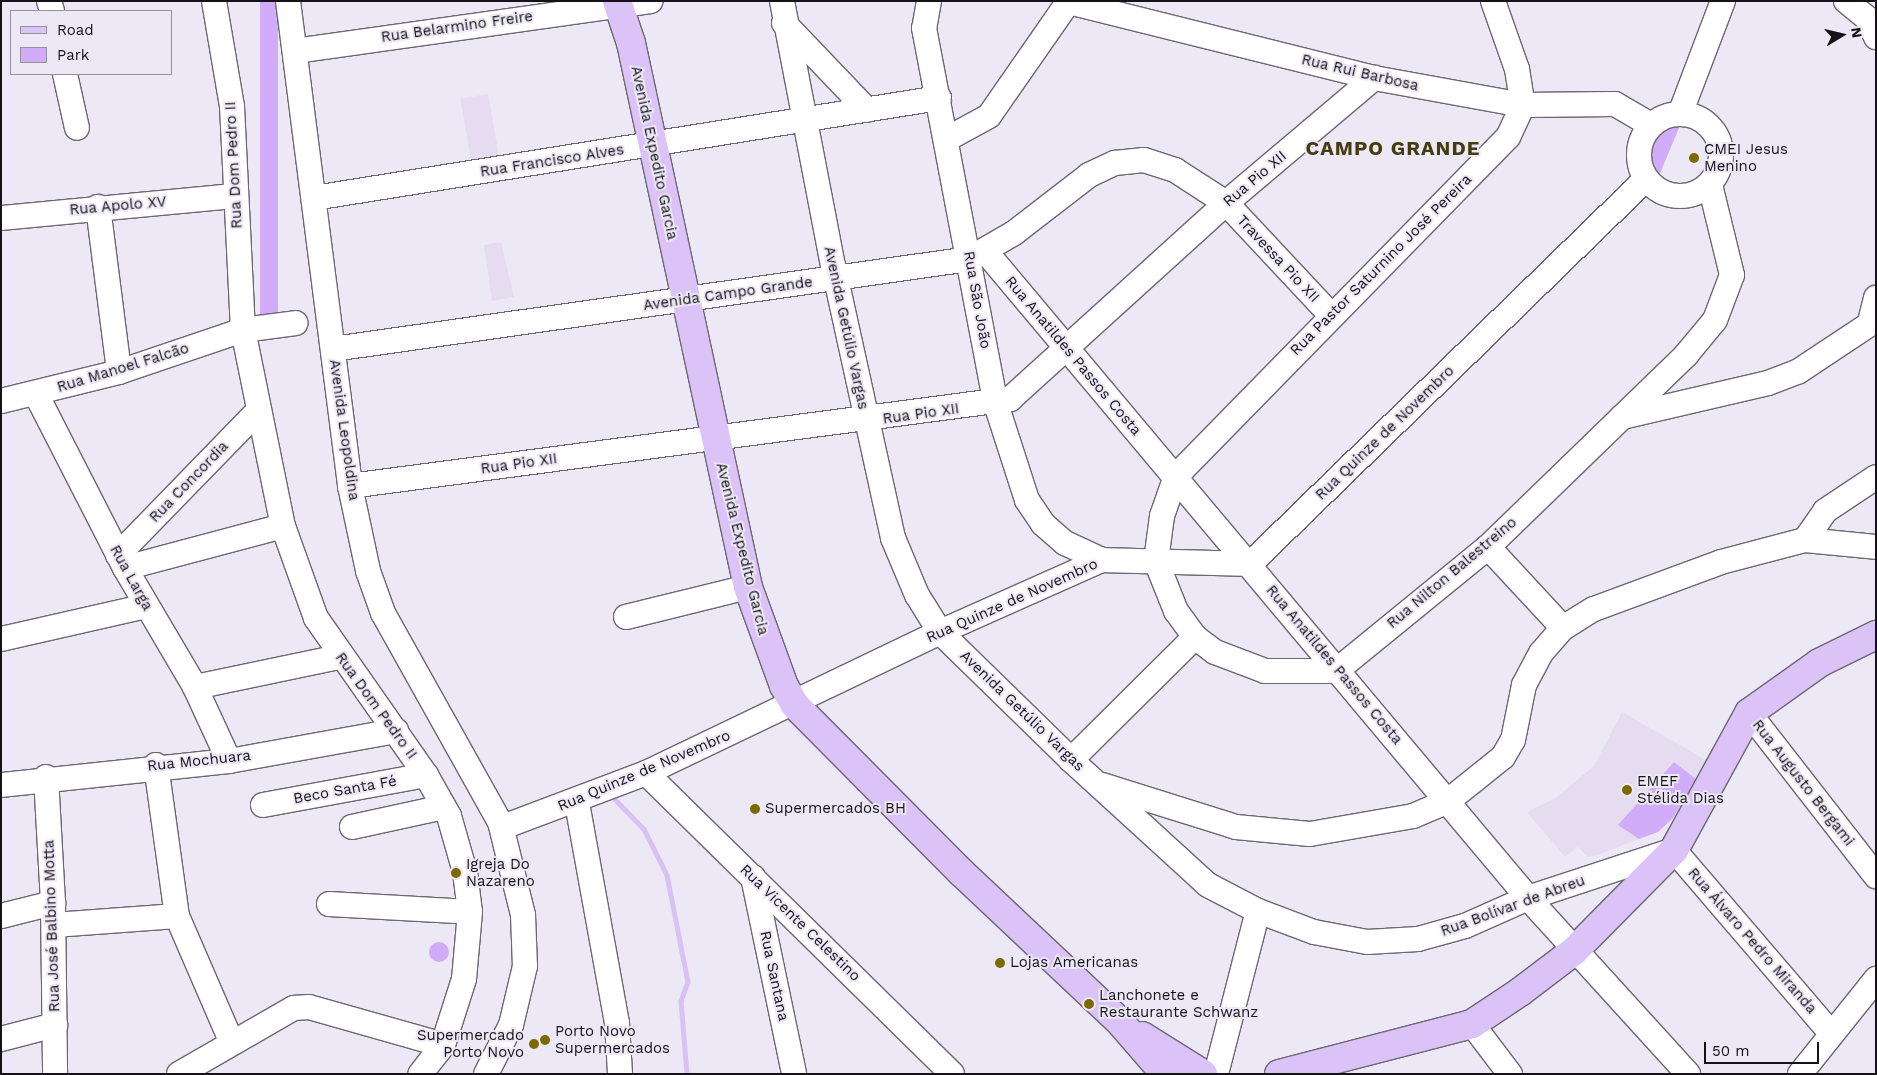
<!DOCTYPE html>
<html>
<head>
<meta charset="utf-8">
<style>
  body { margin:0 }
  #map { position:relative; width:1877px; height:1075px; overflow:hidden; background:#ede8f5; font-family:"Work Sans",sans-serif }
  div>[style] { position:absolute }
  [style*='--x'] { left:calc(var(--x)*1px); top:calc(var(--y)*1px); width:calc(var(--w)*1px); rotate:calc(var(--a)*1deg) }
  .built>* { inset:0; background:#e5dcf0; transform-origin:0 0 }
  .green>* { inset:0; background:#d0acf9; transform-origin:0 0 }
  .round { border-radius:50% }
  .stream>* { height:4.5px; margin:-2.25px; padding:0 2.25px; transform-origin:2.25px; border-radius:2.25px; background:#d8c1f4 }
  .roads { filter:drop-shadow(1px 0 #6c6772) drop-shadow(-1px 0 #6c6772) drop-shadow(0 1px #6c6772) drop-shadow(0 -1px #6c6772) }
  .minor>* { height:24px; margin:-12px; padding:0 12px; transform-origin:12px; border-radius:12px; background:#fff }
  .minor>.ring { margin:-12px; padding:0; box-sizing:content-box; background:none; border:24px solid #fff; border-radius:50% }
  .major>* { height:28px; margin:-14px; padding:0 14px; transform-origin:14px; border-radius:14px; background:#dbc2f7 }
  .dots>* { width:14px; height:14px; translate:-50% -50%; box-sizing:border-box; border:2px solid #ede8f5; border-radius:50% }
  span { translate:-50% -50%; white-space:nowrap; text-align:center; line-height:1.15; -webkit-text-stroke:4px #ede8f5; paint-order:stroke }
  .street-label { font-size:15px; color:#141217 }
  .poi-label { font-size:15px; color:#141217 }
  .left { translate:0 -50%; text-align:left }
  .right { translate:-100% -50%; text-align:right }
  .district-label { font-size:20px; color:#453b11; font-weight:700; letter-spacing:1px }
  .frame { position:absolute; inset:0; border:2px solid #141217; pointer-events:none }
  .legend { position:absolute; left:10px; top:10px; width:162px; height:65px; box-sizing:border-box; background:#ede8f5; border:1px solid #96929c; margin:0; padding:6px 9px; list-style:none; font-size:15px; color:#141217 }
  .legend li { display:flex; align-items:center; gap:10px; height:25px }
  .legend b { width:25px; border:1px solid #96929c }
  .north { position:absolute; left:1817px; top:10px; width:50px; height:50px; -webkit-text-stroke:4px #ede8f5; paint-order:stroke; rotate:81deg; font-size:14px; font-weight:700; line-height:20px; text-align:center; color:#141217 }
  .north::after { content:''; display:block; margin:auto; width:18px; height:22px; background:#141217; clip-path:polygon(50% 0,100% 100%,50% 72%,0 100%) }
  .scale { position:absolute; left:1704px; top:1042px; width:115px; height:22px; box-sizing:border-box; border:2px solid #141217; border-top:0; padding-left:6px; font-size:15px; line-height:18px; white-space:nowrap; color:#141217; -webkit-text-stroke:4px #ede8f5; paint-order:stroke }
</style>
</head>
<body>
<div id="map">
  <div class="built">
    <i style="left:488px;top:94px;width:63px;height:28px;rotate:80deg"></i>
    <i style="clip-path:polygon(501px 242px,514px 297px,492px 301px,484px 245px)"></i>
    <i style="clip-path:polygon(1622px 712px,1706px 760px,1677px 814px,1658px 832px,1597px 855px,1588px 857px,1578px 847px,1565px 857px,1527px 812px,1557px 797px,1594px 766px)"></i>
  </div>
  <div class="green">
    <i style="left:260px;top:1px;width:18px;height:335px"></i>
    <i style="clip-path:polygon(1684px 116px,1655px 185px,1642px 166px,1646px 136px,1662px 120px)"></i>
    <i style="clip-path:polygon(1674px 762px,1696px 779px,1673px 818px,1658px 832px,1639px 839px,1618px 825px)"></i>
    <i class="round" style="left:429px;top:942px;width:20px;height:20px"></i>
  </div>
  <div class="stream">
    <i style="--x:612;--y:796;--w:46;--a:45.9"></i>
    <i style="--x:644;--y:829;--w:51;--a:63.4"></i>
    <i style="--x:667;--y:875;--w:109;--a:78.9"></i>
    <i style="--x:688;--y:982;--w:20;--a:110"></i>
    <i style="--x:681;--y:1001;--w:73;--a:85.3"></i>
  </div>
  <div class="roads">
    <div class="minor">
      <i style="--x:49;--y:1;--w:10;--a:73"></i>
      <i style="--x:214;--y:1;--w:107;--a:80.3"></i>
      <i style="--x:232;--y:106;--w:224;--a:87.2"></i>
      <i style="--x:243;--y:330;--w:200;--a:78.5"></i>
      <i style="--x:283;--y:526;--w:98;--a:70.3"></i>
      <i style="--x:316;--y:618;--w:192;--a:55"></i>
      <i style="--x:426;--y:775;--w:47;--a:60.7"></i>
      <i style="--x:449;--y:816;--w:58;--a:74.1"></i>
      <i style="--x:465;--y:872;--w:40;--a:82.9"></i>
      <i style="--x:470;--y:912;--w:67;--a:95.1"></i>
      <i style="--x:464;--y:979;--w:69;--a:107.7"></i>
      <i style="--x:443;--y:1045;--w:37;--a:128"></i>
      <i style="--x:288;--y:1;--w:489;--a:82.7"></i>
      <i style="--x:350;--y:486;--w:87;--a:78"></i>
      <i style="--x:368;--y:571;--w:45;--a:70.3"></i>
      <i style="--x:383;--y:613;--w:240;--a:60.8"></i>
      <i style="--x:500;--y:822;--w:96;--a:76.1"></i>
      <i style="--x:523;--y:915;--w:51;--a:87.8"></i>
      <i style="--x:525;--y:966;--w:61;--a:103.3"></i>
      <i style="--x:511;--y:1025;--w:55;--a:117"></i>
      <i style="--x:782;--y:1;--w:269;--a:79.1"></i>
      <i style="--x:833;--y:265;--w:280;--a:77.6"></i>
      <i style="--x:893;--y:538;--w:62;--a:67.2"></i>
      <i style="--x:917;--y:595;--w:44;--a:58.1"></i>
      <i style="--x:940;--y:632;--w:183;--a:44.3"></i>
      <i style="--x:1071;--y:760;--w:185;--a:42.4"></i>
      <i style="--x:1208;--y:885;--w:56;--a:27.5"></i>
      <i style="--x:1258;--y:911;--w:60;--a:20.6"></i>
      <i style="--x:1314;--y:932;--w:54;--a:10.7"></i>
      <i style="--x:1367;--y:942;--w:51;--a:-3.4"></i>
      <i style="--x:1418;--y:939;--w:49;--a:-15.5"></i>
      <i style="--x:1465;--y:926;--w:69;--a:-24"></i>
      <i style="--x:1528;--y:898;--w:154;--a:-18.2"></i>
      <i style="--x:1674;--y:850;--w:241;--a:49.4"></i>
      <i style="--x:929;--y:1;--w:27;--a:100"></i>
      <i style="--x:924;--y:28;--w:383;--a:79.2"></i>
      <i style="--x:996;--y:404;--w:101;--a:72.1"></i>
      <i style="--x:1027;--y:500;--w:29;--a:56"></i>
      <i style="--x:1043;--y:524;--w:29;--a:41"></i>
      <i style="--x:1065;--y:543;--w:41;--a:24.7"></i>
      <i style="--x:1493;--y:1;--w:72;--a:70.6"></i>
      <i style="--x:1517;--y:69;--w:36;--a:81"></i>
      <i style="--x:1523;--y:105;--w:35;--a:115"></i>
      <i style="--x:1508;--y:137;--w:474;--a:134.4"></i>
      <i style="--x:1176;--y:476;--w:42;--a:109.3"></i>
      <i style="--x:1162;--y:516;--w:45;--a:97.6"></i>
      <i style="--x:1156;--y:561;--w:54;--a:68.2"></i>
      <i style="--x:1176;--y:611;--w:32;--a:54"></i>
      <i style="--x:1195;--y:637;--w:25;--a:37"></i>
      <i style="--x:1215;--y:652;--w:53;--a:20.8"></i>
      <i style="--x:1265;--y:671;--w:71;--a:0"></i>
      <i style="--x:1336;--y:671;--w:196;--a:-39.2"></i>
      <i style="--x:1488;--y:547;--w:276;--a:-44.1"></i>
      <i style="--x:1686;--y:355;--w:45;--a:-50.4"></i>
      <i style="--x:1715;--y:320;--w:48;--a:-69.3"></i>
      <i style="--x:1732;--y:275;--w:93;--a:-103.7"></i>
      <i style="--x:1846;--y:1;--w:28;--a:39"></i>
      <i style="--x:1868;--y:19;--w:20;--a:66"></i>
      <i style="--x:1069;--y:2;--w:314;--a:14"></i>
      <i style="--x:1374;--y:78;--w:151;--a:10.3"></i>
      <i style="--x:1523;--y:105;--w:92;--a:-0.6"></i>
      <i style="--x:1615;--y:104;--w:42;--a:30.3"></i>
      <i style="--x:784;--y:23;--w:120;--a:46.3"></i>
      <i style="--x:295;--y:51;--w:359;--a:-8"></i>
      <i style="--x:65;--y:74;--w:55;--a:77.5"></i>
      <i class="ring" style="left:1639px;top:114px;width:58px;height:58px"></i>
      <i style="--x:1680;--y:114;--w:121;--a:-69.2"></i>
      <i style="--x:947;--y:139;--w:48;--a:-28.7"></i>
      <i style="--x:989;--y:116;--w:140;--a:-55.2"></i>
      <i style="--x:314;--y:198;--w:633;--a:-9.09"></i>
      <i style="--x:98;--y:207;--w:166;--a:82.7"></i>
      <i style="--x:1;--y:218;--w:235;--a:-5.4"></i>
      <i style="--x:986;--y:252;--w:843;--a:50"></i>
      <i style="--x:1528;--y:898;--w:238;--a:47.7"></i>
      <i style="--x:1870;--y:322;--w:25;--a:-76"></i>
      <i style="--x:333;--y:349;--w:642;--a:-8.05"></i>
      <i style="--x:969;--y:259;--w:52;--a:-30"></i>
      <i style="--x:1014;--y:233;--w:95;--a:-37.7"></i>
      <i style="--x:1089;--y:175;--w:29;--a:-25"></i>
      <i style="--x:1115;--y:163;--w:29;--a:-6"></i>
      <i style="--x:1144;--y:160;--w:33;--a:18"></i>
      <i style="--x:1175;--y:170;--w:61;--a:32.9"></i>
      <i style="--x:1226;--y:203;--w:152;--a:46.9"></i>
      <i style="--x:36;--y:394;--w:195;--a:62.9"></i>
      <i style="--x:125;--y:568;--w:138;--a:59.5"></i>
      <i style="--x:195;--y:687;--w:81;--a:65.3"></i>
      <i style="--x:1;--y:401;--w:122;--a:-13.8"></i>
      <i style="--x:119;--y:372;--w:131;--a:-18.7"></i>
      <i style="--x:243;--y:330;--w:53;--a:-7.5"></i>
      <i style="--x:1622;--y:417;--w:150;--a:-13.1"></i>
      <i style="--x:1768;--y:383;--w:33;--a:-21"></i>
      <i style="--x:1799;--y:371;--w:92;--a:-33.5"></i>
      <i style="--x:350;--y:486;--w:666;--a:-7.51"></i>
      <i style="--x:1010;--y:399;--w:292;--a:-42.2"></i>
      <i style="--x:1226;--y:203;--w:194;--a:-40.2"></i>
      <i style="--x:1805;--y:540;--w:35;--a:-55"></i>
      <i style="--x:1825;--y:511;--w:61;--a:-33.7"></i>
      <i style="--x:1488;--y:547;--w:110;--a:47.2"></i>
      <i style="--x:118;--y:555;--w:202;--a:-45.8"></i>
      <i style="--x:125;--y:568;--w:163;--a:-14.9"></i>
      <i style="--x:626;--y:617;--w:126;--a:-13.8"></i>
      <i style="--x:1;--y:639;--w:149;--a:-12.8"></i>
      <i style="--x:195;--y:687;--w:147;--a:-11.8"></i>
      <i style="--x:1749;--y:713;--w:207;--a:52.1"></i>
      <i style="--x:1071;--y:760;--w:175;--a:-44.8"></i>
      <i style="--x:156;--y:765;--w:152;--a:82.1"></i>
      <i style="--x:177;--y:916;--w:136;--a:66.6"></i>
      <i style="--x:646;--y:773;--w:429;--a:44.5"></i>
      <i style="--x:46;--y:777;--w:126;--a:86.8"></i>
      <i style="--x:53;--y:903;--w:171;--a:89.3"></i>
      <i style="--x:1;--y:785;--w:229;--a:-6"></i>
      <i style="--x:229;--y:761;--w:170;--a:-10.2"></i>
      <i style="--x:1102;--y:785;--w:140;--a:17.4"></i>
      <i style="--x:1236;--y:827;--w:74;--a:5.4"></i>
      <i style="--x:1310;--y:834;--w:105;--a:-9.9"></i>
      <i style="--x:1413;--y:816;--w:38;--a:-23"></i>
      <i style="--x:1448;--y:801;--w:70;--a:-38.7"></i>
      <i style="--x:1503;--y:757;--w:20;--a:-60"></i>
      <i style="--x:1513;--y:740;--w:56;--a:-78.7"></i>
      <i style="--x:1524;--y:685;--w:36;--a:-62"></i>
      <i style="--x:1541;--y:653;--w:33;--a:-49"></i>
      <i style="--x:1563;--y:628;--w:36;--a:-32"></i>
      <i style="--x:1594;--y:609;--w:135;--a:-20.3"></i>
      <i style="--x:1721;--y:562;--w:87;--a:-14.7"></i>
      <i style="--x:1805;--y:540;--w:71;--a:5.6"></i>
      <i style="--x:577;--y:803;--w:224;--a:79.7"></i>
      <i style="--x:617;--y:1023;--w:51;--a:86.6"></i>
      <i style="--x:263;--y:805;--w:166;--a:-10.4"></i>
      <i style="--x:352;--y:827;--w:94;--a:-12.3"></i>
      <i style="--x:503;--y:827;--w:153;--a:-20.7"></i>
      <i style="--x:646;--y:773;--w:326;--a:-25.6"></i>
      <i style="--x:940;--y:632;--w:177;--a:-24"></i>
      <i style="--x:1102;--y:560;--w:148;--a:1.5"></i>
      <i style="--x:1250;--y:564;--w:551;--a:-44.19"></i>
      <i style="--x:753;--y:877;--w:201;--a:78.2"></i>
      <i style="--x:329;--y:904;--w:141;--a:3.2"></i>
      <i style="--x:1;--y:916;--w:54;--a:-14"></i>
      <i style="--x:54;--y:925;--w:123;--a:-4.2"></i>
      <i style="--x:1472;--y:1024;--w:63;--a:52.8"></i>
      <i style="--x:1;--y:1039;--w:56;--a:-14.5"></i>
      <i style="--x:179;--y:1074;--w:133;--a:-29.9"></i>
      <i style="--x:294;--y:1008;--w:15;--a:-4"></i>
      <i style="--x:309;--y:1007;--w:139;--a:15.8"></i>
      <i style="--x:1216;--y:1074;--w:168;--a:-75.6"></i>
      <i style="--x:1800;--y:1074;--w:122;--a:-51.3"></i>
    </div>
    <div class="major">
      <i style="--x:617;--y:1;--w:44;--a:71.6"></i>
      <i style="--x:631;--y:43;--w:556;--a:77.86"></i>
      <i style="--x:748;--y:587;--w:105;--a:70"></i>
      <i style="--x:784;--y:686;--w:22;--a:60"></i>
      <i style="--x:795;--y:705;--w:237;--a:45.2"></i>
      <i style="--x:962;--y:873;--w:219;--a:43.3"></i>
      <i style="--x:1121;--y:1023;--w:67;--a:49.2"></i>
      <i style="--x:1142;--y:1036;--w:72;--a:31.9"></i>
      <i style="--x:1279;--y:1074;--w:199;--a:-14.5"></i>
      <i style="--x:1472;--y:1024;--w:58;--a:-33.7"></i>
      <i style="--x:1520;--y:992;--w:68;--a:-37.2"></i>
      <i style="--x:1574;--y:951;--w:142;--a:-45.3"></i>
      <i style="--x:1674;--y:850;--w:156;--a:-61.3"></i>
      <i style="--x:1749;--y:713;--w:86;--a:-35.5"></i>
      <i style="--x:1819;--y:663;--w:64;--a:-26.2"></i>
    </div>
  </div>
  <div class="dots">
    <i style="left:1694px;top:158px;background:#7e6901"></i>
    <i style="left:1627px;top:790px;background:#7e6901"></i>
    <i style="left:755px;top:809px;background:#7e6901"></i>
    <i style="left:456px;top:873px;background:#7e6901"></i>
    <i style="left:1000px;top:963px;background:#7e6901"></i>
    <i style="left:1089px;top:1004px;background:#7e6901"></i>
    <i style="left:545px;top:1040px;background:#7e6901"></i>
    <i style="left:534px;top:1044px;background:#7e6901"></i>
  </div>
  <div class="street-label">
    <span style="left:457px;top:27px;rotate:-8deg">Rua Belarmino Freire</span>
    <span style="left:1360px;top:73px;rotate:13deg">Rua Rui Barbosa</span>
    <span style="left:654px;top:153px;rotate:78deg">Avenida Expedito Garcia</span>
    <span style="left:552px;top:161px;rotate:-9deg">Rua Francisco Alves</span>
    <span style="left:234px;top:165px;rotate:-93deg">Rua Dom Pedro II</span>
    <span style="left:1255px;top:179px;rotate:-40deg">Rua Pio XII</span>
    <span style="left:118px;top:206px;rotate:-5deg">Rua Apolo XV</span>
    <span style="left:1278px;top:259px;rotate:47deg">Travessa Pio XII</span>
    <span style="left:1381px;top:265px;rotate:-45deg">Rua Pastor Saturnino José Pereira</span>
    <span style="left:728px;top:294px;rotate:-8deg">Avenida Campo Grande</span>
    <span style="left:977px;top:300px;rotate:80deg">Rua São João</span>
    <span style="left:846px;top:328px;rotate:78deg">Avenida Getúlio Vargas</span>
    <span style="left:1073px;top:356px;rotate:50deg">Rua Anatildes Passos Costa</span>
    <span style="left:123px;top:368px;rotate:-17deg">Rua Manoel Falcão</span>
    <span style="left:921px;top:414px;rotate:-8deg">Rua Pio XII</span>
    <span style="left:344px;top:430px;rotate:82deg">Avenida Leopoldina</span>
    <span style="left:1385px;top:433px;rotate:-44deg">Rua Quinze de Novembro</span>
    <span style="left:519px;top:464px;rotate:-8deg">Rua Pio XII</span>
    <span style="left:189px;top:482px;rotate:-46deg">Rua Concordia</span>
    <span style="left:742px;top:549px;rotate:76deg">Avenida Expedito Garcia</span>
    <span style="left:1452px;top:573px;rotate:-40deg">Rua Nilton Balestreino</span>
    <span style="left:131px;top:578px;rotate:61deg">Rua Larga</span>
    <span style="left:1012px;top:601px;rotate:-24deg">Rua Quinze de Novembro</span>
    <span style="left:1334px;top:665px;rotate:50deg">Rua Anatildes Passos Costa</span>
    <span style="left:376px;top:706px;rotate:54deg">Rua Dom Pedro II</span>
    <span style="left:1022px;top:711px;rotate:44deg">Avenida Getúlio Vargas</span>
    <span style="left:199px;top:761px;rotate:-6deg">Rua Mochuara</span>
    <span style="left:644px;top:771px;rotate:-23deg">Rua Quinze de Novembro</span>
    <span style="left:1803px;top:783px;rotate:52deg">Rua Augusto Bergami</span>
    <span style="left:345px;top:790px;rotate:-10deg">Beco Santa Fé</span>
    <span style="left:1513px;top:906px;rotate:-20deg">Rua Bolívar de Abreu</span>
    <span style="left:800px;top:923px;rotate:44deg">Rua Vicente Celestino</span>
    <span style="left:52px;top:926px;rotate:-92deg">Rua José Balbino Motta</span>
    <span style="left:1752px;top:941px;rotate:49deg">Rua Álvaro Pedro Miranda</span>
    <span style="left:774px;top:976px;rotate:78deg">Rua Santana</span>
  </div>
  <div class="poi-label">
    <span class="left" style="left:1704px;top:158px">CMEI Jesus<br>Menino</span>
    <span class="left" style="left:1637px;top:790px">EMEF<br>Stélida Dias</span>
    <span class="left" style="left:765px;top:809px">Supermercados BH</span>
    <span class="left" style="left:466px;top:873px">Igreja Do<br>Nazareno</span>
    <span class="left" style="left:1010px;top:963px">Lojas Americanas</span>
    <span class="left" style="left:1099px;top:1004px">Lanchonete e<br>Restaurante Schwanz</span>
    <span class="left" style="left:555px;top:1040px">Porto Novo<br>Supermercados</span>
    <span class="right" style="left:524px;top:1044px">Supermercado<br>Porto Novo</span>
  </div>
  <div class="district-label">
    <span style="left:1393px;top:148px">CAMPO GRANDE</span>
  </div>
  <div class="frame"></div>
  <ul class="legend">
  <li><b style="height:6px;background:#dbc2f7"></b>Road</li>
  <li><b style="height:14px;background:#d0acf9"></b>Park</li>
  </ul>
  <div class="north">N</div>
  <div class="scale">50 m</div>
</div>
</body>
</html>
